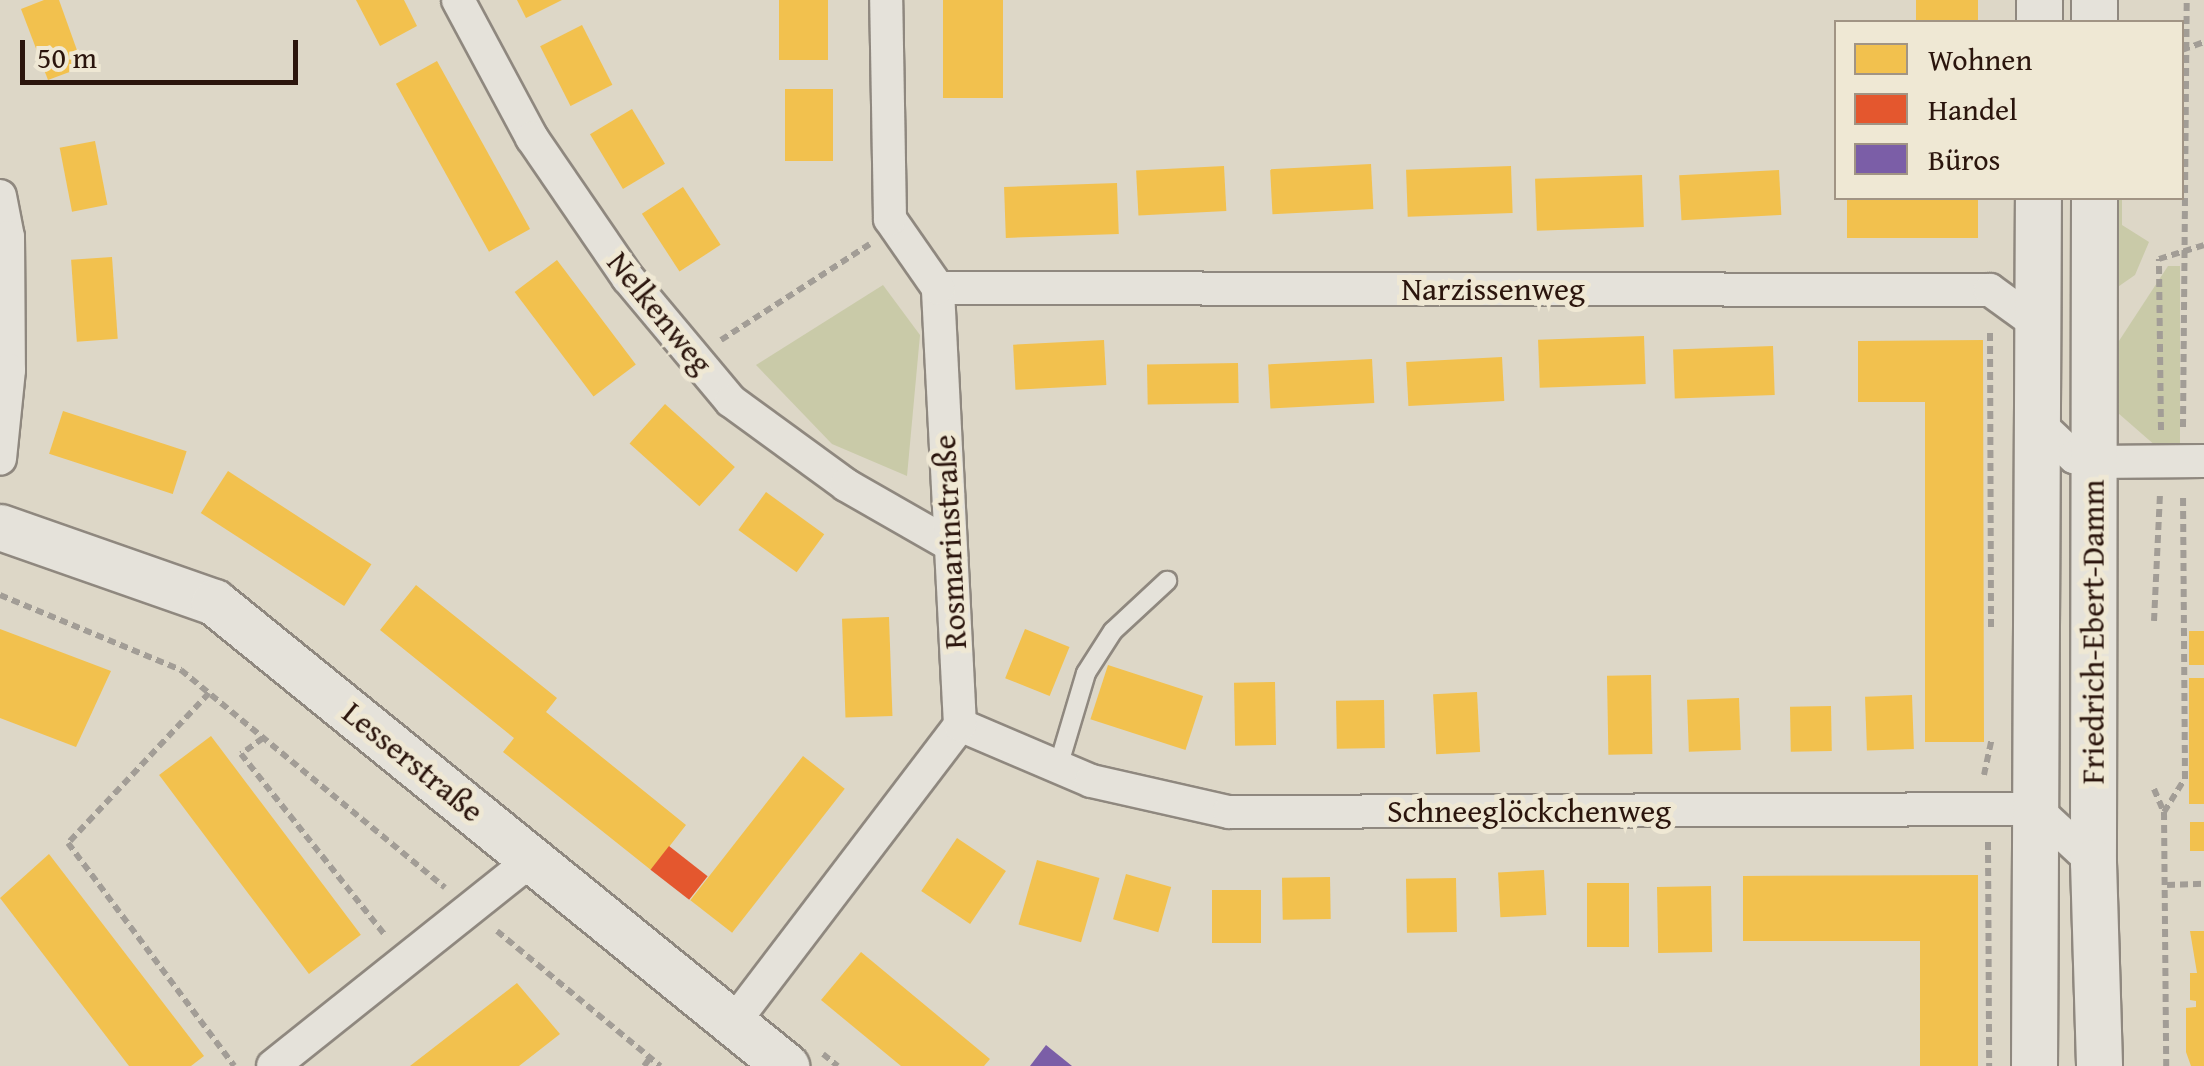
<!DOCTYPE html>
<html>
<head>
<meta charset="utf-8">
<style>
  body { margin:0 }
  #map { position:relative; width:2204px; height:1066px; overflow:hidden; background:#ddd7c7; font-family:"Gentium Book Plus",serif }
  div>[style] { position:absolute }
  [style*='--x'] { left:calc(var(--x)*1px); top:calc(var(--y)*1px); width:calc(var(--w)*1px); rotate:calc(var(--a)*1deg) }
  .green>* { inset:0; background:#c9caa8 }
  .homes>* { inset:0; background:#f2c14e; transform-origin:0 0 }
  .shops>* { inset:0; background:#e4572e; transform-origin:0 0 }
  .offices>* { inset:0; background:#7b5ea7 }
  .path>* { height:6px; margin-top:-3px; transform-origin:0; background:repeating-linear-gradient(90deg,#a29d96 0 8px,transparent 0 13px) }
  .roads { filter:drop-shadow(2px 0 #8f887f) drop-shadow(-2px 0 #8f887f) drop-shadow(0 2px #8f887f) drop-shadow(0 -2px #8f887f) }
  .service>* { height:18px; margin:-9px; padding:0 9px; transform-origin:9px; border-radius:9px; background:#e5e2da }
  .minor>* { height:32px; margin:-16px; padding:0 16px; transform-origin:16px; border-radius:16px; background:#e5e2da }
  .secondary>* { height:45px; margin:-22.5px; padding:0 22.5px; transform-origin:22.5px; border-radius:22.5px; background:#e5e2da }
  span { translate:-50% -50%; white-space:nowrap; text-align:center; line-height:1.15; -webkit-text-stroke:10px #efe8d4; paint-order:stroke }
  .street-label { font-size:32px; color:#2b150d }
  .legend { position:absolute; left:1834px; top:20px; width:350px; height:180px; box-sizing:border-box; background:#efe8d4; border:2px solid #a19484; margin:0; padding:12px 18px; list-style:none; font-size:30px; color:#2b150d }
  .legend li { display:flex; align-items:center; gap:20px; height:50px }
  .legend b { width:50px; border:2px solid #a19484 }
  .scale { position:absolute; left:20px; top:40px; width:278px; height:45px; box-sizing:border-box; border:5px solid #2b150d; border-top:0; padding-left:12px; font-size:30px; line-height:35px; white-space:nowrap; color:#2b150d; -webkit-text-stroke:8px #efe8d4; paint-order:stroke }
</style>
</head>
<body>
<div id="map">
  <div class="green">
    <i style="clip-path:polygon(2113px 198px,2122px 198px,2122px 225px,2149px 242px,2135px 275px,2112px 291px)"></i>
    <i style="clip-path:polygon(2168px 266px,2180px 266px,2180px 446px,2157px 447px,2118px 413px,2115px 347px)"></i>
    <i style="clip-path:polygon(883px 285px,920px 335px,907px 476px,832px 444px,756px 365px)"></i>
  </div>
  <div class="homes">
    <i style="clip-path:polygon(44px 0,59px 0,83px 67px,48px 80px,21px 9px)"></i>
    <i style="clip-path:polygon(356px 0,404px 0,417px 26px,380px 46px)"></i>
    <i style="clip-path:polygon(517px 0,562px 0,526px 18px)"></i>
    <i style="left:779px;top:0;width:49px;height:60px"></i>
    <i style="left:943px;top:0;width:60px;height:98px"></i>
    <i style="left:1916px;top:0;width:62px;height:22px"></i>
    <i style="left:582px;top:25px;width:67px;height:47px;rotate:63deg"></i>
    <i style="left:437px;top:61px;width:192px;height:47px;rotate:61deg"></i>
    <i style="left:785px;top:89px;width:48px;height:72px"></i>
    <i style="left:632px;top:109px;width:64px;height:49px;rotate:59deg"></i>
    <i style="left:95px;top:141px;width:65px;height:36px;rotate:79deg"></i>
    <i style="left:1371px;top:164px;width:45px;height:101px;rotate:87deg"></i>
    <i style="left:1224px;top:166px;width:45px;height:88px;rotate:87deg"></i>
    <i style="left:1511px;top:166px;width:47px;height:105px;rotate:88deg"></i>
    <i style="left:1779px;top:170px;width:45px;height:100px;rotate:87deg"></i>
    <i style="left:1642px;top:175px;width:52px;height:107px;rotate:88deg"></i>
    <i style="left:1117px;top:183px;width:51px;height:113px;rotate:88deg"></i>
    <i style="left:683px;top:187px;width:69px;height:49px;rotate:57deg"></i>
    <i style="left:1847px;top:198px;width:131px;height:40px"></i>
    <i style="left:112px;top:257px;width:82px;height:41px;rotate:86deg"></i>
    <i style="left:557px;top:260px;width:131px;height:53px;rotate:53deg"></i>
    <i style="left:1644px;top:336px;width:48px;height:106px;rotate:88deg"></i>
    <i style="left:1104px;top:340px;width:45px;height:91px;rotate:87deg"></i>
    <i style="clip-path:polygon(1983px 340px,1984px 742px,1925px 742px,1925px 402px,1858px 402px,1858px 341px)"></i>
    <i style="left:1773px;top:346px;width:49px;height:100px;rotate:88deg"></i>
    <i style="left:1502px;top:357px;width:44px;height:96px;rotate:87deg"></i>
    <i style="left:1372px;top:359px;width:44px;height:104px;rotate:87deg"></i>
    <i style="left:1238px;top:363px;width:40px;height:91px;rotate:89deg"></i>
    <i style="left:665px;top:404px;width:94px;height:53px;rotate:42deg"></i>
    <i style="left:63px;top:411px;width:130px;height:45px;rotate:18deg"></i>
    <i style="left:228px;top:471px;width:171px;height:50px;rotate:33deg"></i>
    <i style="left:766px;top:492px;width:72px;height:47px;rotate:36deg"></i>
    <i style="clip-path:polygon(416px 585px,557px 698px,546px 712px,686px 825px,651px 870px,503px 752px,514px 738px,380px 630px)"></i>
    <i style="left:889px;top:617px;width:99px;height:47px;rotate:88deg"></i>
    <i style="clip-path:polygon(0 629px,111px 671px,76px 747px,0 718px)"></i>
    <i style="left:1025px;top:629px;width:48px;height:53px;rotate:22deg"></i>
    <i style="left:2189px;top:631px;width:15px;height:34px"></i>
    <i style="left:1108px;top:665px;width:100px;height:57px;rotate:18deg"></i>
    <i style="left:1651px;top:675px;width:79px;height:44px;rotate:89deg"></i>
    <i style="left:2189px;top:678px;width:15px;height:126px"></i>
    <i style="left:1275px;top:682px;width:63px;height:41px;rotate:89deg"></i>
    <i style="left:1477px;top:692px;width:60px;height:44px;rotate:87deg"></i>
    <i style="left:1912px;top:695px;width:54px;height:47px;rotate:88deg"></i>
    <i style="left:1739px;top:698px;width:52px;height:52px;rotate:88deg"></i>
    <i style="left:1384px;top:700px;width:48px;height:48px;rotate:89deg"></i>
    <i style="left:1831px;top:706px;width:45px;height:41px;rotate:89deg"></i>
    <i style="left:211px;top:736px;width:249px;height:65px;rotate:53deg"></i>
    <i style="left:803px;top:756px;width:53px;height:183px;rotate:38deg"></i>
    <i style="left:2190px;top:822px;width:14px;height:29px"></i>
    <i style="left:957px;top:838px;width:59px;height:64px;rotate:34deg"></i>
    <i style="clip-path:polygon(49px 854px,204px 1056px,191px 1066px,129px 1066px,0 898px)"></i>
    <i style="left:1037px;top:860px;width:65px;height:67px;rotate:16deg"></i>
    <i style="left:1544px;top:870px;width:45px;height:46px;rotate:87deg"></i>
    <i style="left:1126px;top:874px;width:47px;height:47px;rotate:16deg"></i>
    <i style="clip-path:polygon(1978px 875px,1978px 1066px,1920px 1066px,1920px 941px,1743px 941px,1743px 876px)"></i>
    <i style="left:1330px;top:877px;width:42px;height:48px;rotate:89deg"></i>
    <i style="left:1456px;top:878px;width:54px;height:50px;rotate:89deg"></i>
    <i style="left:1587px;top:883px;width:42px;height:64px"></i>
    <i style="left:1711px;top:886px;width:66px;height:54px;rotate:89deg"></i>
    <i style="left:1261px;top:890px;width:53px;height:49px;rotate:90deg"></i>
    <i style="clip-path:polygon(2190px 931px,2204px 931px,2204px 1066px,2191px 1066px,2186px 1052px,2186px 1008px,2196px 1007px,2196px 1001px,2190px 1000px,2190px 973px,2197px 973px)"></i>
    <i style="clip-path:polygon(861px 952px,990px 1059px,984px 1066px,901px 1066px,821px 1000px)"></i>
    <i style="clip-path:polygon(517px 983px,560px 1034px,519px 1066px,410px 1066px)"></i>
  </div>
  <div class="shops">
    <i style="left:669px;top:846px;width:49px;height:30px;rotate:38deg"></i>
  </div>
  <div class="offices">
    <i style="clip-path:polygon(1046px 1045px,1072px 1066px,1030px 1066px)"></i>
  </div>
  <div class="path">
    <i style="--x:2182;--y:50;--w:23;--a:-20"></i>
    <i style="--x:1990;--y:333;--w:297;--a:89.8"></i>
    <i style="--x:721;--y:340;--w:177;--a:-32.8"></i>
    <i style="--x:2183;--y:427;--w:427;--a:-89.5"></i>
    <i style="--x:2161;--y:430;--w:171;--a:-90.7"></i>
    <i style="--x:2159;--y:259;--w:47;--a:-17.3"></i>
    <i style="--x:0;--y:595;--w:196;--a:22.5"></i>
    <i style="--x:181;--y:670;--w:342;--a:39.5"></i>
    <i style="--x:2154;--y:621;--w:128;--a:-87.3"></i>
    <i style="--x:209;--y:693;--w:206;--a:133.2"></i>
    <i style="--x:68;--y:843;--w:278;--a:53.3"></i>
    <i style="--x:263;--y:738;--w:27;--a:144"></i>
    <i style="--x:241;--y:754;--w:231;--a:51.5"></i>
    <i style="--x:1984;--y:775;--w:38;--a:-78"></i>
    <i style="--x:2154;--y:789;--w:25;--a:67"></i>
    <i style="--x:2164;--y:812;--w:254;--a:89.5"></i>
    <i style="--x:2164;--y:812;--w:39;--a:-58"></i>
    <i style="--x:2185;--y:779;--w:285;--a:-90.4"></i>
    <i style="--x:1988;--y:842;--w:224;--a:89.7"></i>
    <i style="--x:2167;--y:885;--w:37;--a:-2"></i>
    <i style="--x:497;--y:931;--w:212;--a:39.6"></i>
    <i style="--x:823;--y:1054;--w:19;--a:39"></i>
    <i style="--x:644;--y:1066;--w:10;--a:-53"></i>
  </div>
  <div class="roads">
    <div class="service">
      <i style="--x:1058;--y:767;--w:98;--a:-73.4"></i>
      <i style="--x:1086;--y:673;--w:50;--a:-57.3"></i>
      <i style="--x:1113;--y:631;--w:74;--a:-42.8"></i>
    </div>
    <div class="minor">
      <i style="--x:458;--y:0;--w:157;--a:61.8"></i>
      <i style="--x:532;--y:138;--w:170;--a:55.6"></i>
      <i style="--x:628;--y:278;--w:160;--a:50.1"></i>
      <i style="--x:731;--y:401;--w:142;--a:36.1"></i>
      <i style="--x:846;--y:485;--w:119;--a:29.8"></i>
      <i style="--x:0;--y:196;--w:42;--a:79"></i>
      <i style="--x:8;--y:237;--w:133;--a:89.6"></i>
      <i style="--x:9;--y:370;--w:89;--a:95.8"></i>
      <i style="--x:938;--y:288;--w:1052;--a:0.11"></i>
      <i style="--x:1990;--y:290;--w:58;--a:35.9"></i>
      <i style="--x:2037;--y:422;--w:51;--a:43.4"></i>
      <i style="--x:2074;--y:457;--w:19;--a:16"></i>
      <i style="--x:2092;--y:462;--w:112;--a:-0.5"></i>
      <i style="--x:960;--y:725;--w:142;--a:23.1"></i>
      <i style="--x:1091;--y:781;--w:141;--a:12.7"></i>
      <i style="--x:1229;--y:812;--w:807;--a:-0.21"></i>
      <i style="--x:2036;--y:809;--w:78;--a:42.9"></i>
      <i style="--x:734;--y:1022;--w:373;--a:-52.7"></i>
      <i style="--x:960;--y:725;--w:438;--a:-92.9"></i>
      <i style="--x:938;--y:288;--w:84;--a:-124.8"></i>
      <i style="--x:890;--y:219;--w:219;--a:-91"></i>
      <i style="--x:273;--y:1066;--w:334;--a:-38.6"></i>
    </div>
    <div class="secondary">
      <i style="--x:2094;--y:0;--w:22;--a:90"></i>
      <i style="--x:2039;--y:22;--w:22;--a:-90"></i>
      <i style="--x:2094;--y:198;--w:664;--a:90.09"></i>
      <i style="--x:2093;--y:862;--w:204;--a:88.3"></i>
      <i style="--x:0;--y:527;--w:227;--a:19.3"></i>
      <i style="--x:214;--y:602;--w:737;--a:39.05"></i>
      <i style="--x:2034;--y:1066;--w:868;--a:-89.74"></i>
    </div>
  </div>
  <div class="street-label">
    <span style="left:1493px;top:289px">Narzissenweg</span>
    <span style="left:660px;top:313px;rotate:51deg">Nelkenweg</span>
    <span style="left:950px;top:542px;rotate:-93deg">Rosmarinstraße</span>
    <span style="left:2093px;top:632px;rotate:-90deg">Friedrich-Ebert-Damm</span>
    <span style="left:413px;top:762px;rotate:39deg">Lesserstraße</span>
    <span style="left:1529px;top:811px">Schneeglöckchenweg</span>
  </div>
  <ul class="legend">
  <li><b style="height:28px;background:#f2c14e"></b>Wohnen</li>
  <li><b style="height:28px;background:#e4572e"></b>Handel</li>
  <li><b style="height:28px;background:#7b5ea7"></b>Büros</li>
  </ul>
  <div class="scale">50 m</div>
</div>
</body>
</html>
